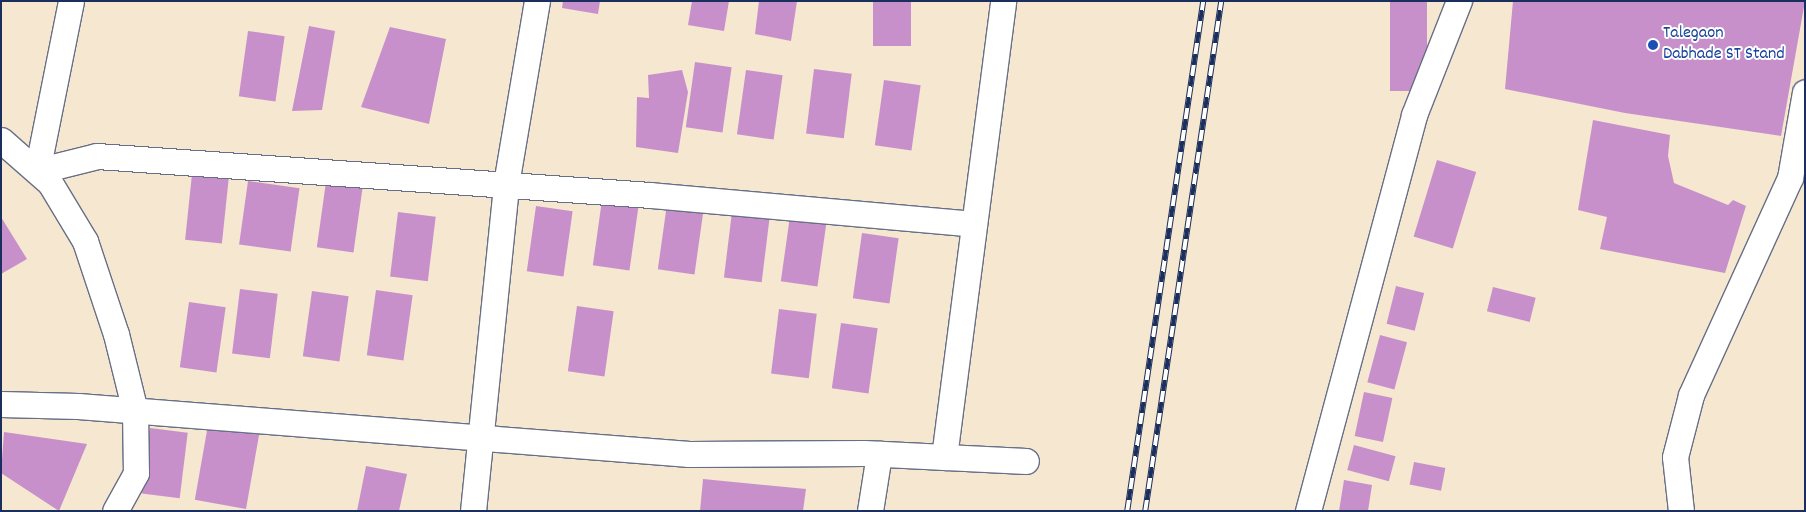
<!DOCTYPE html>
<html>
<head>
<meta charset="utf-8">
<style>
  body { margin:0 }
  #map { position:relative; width:1806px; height:512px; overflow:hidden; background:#f5e7d0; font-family:Dekko,sans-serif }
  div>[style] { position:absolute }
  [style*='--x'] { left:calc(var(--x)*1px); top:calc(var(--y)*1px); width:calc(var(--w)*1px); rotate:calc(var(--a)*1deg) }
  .building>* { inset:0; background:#c890ca; transform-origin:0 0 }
  .roads { filter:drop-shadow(1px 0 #676f86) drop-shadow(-1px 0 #676f86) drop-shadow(0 1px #676f86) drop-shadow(0 -1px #676f86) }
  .street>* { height:25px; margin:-12.5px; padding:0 12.5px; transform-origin:12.5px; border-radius:12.5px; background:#fff }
  .rail>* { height:5.5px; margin-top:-2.75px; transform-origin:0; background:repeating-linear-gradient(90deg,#fff 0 11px,#1b2f5e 0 22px); box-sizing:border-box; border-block:1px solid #1b2f5e }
  .dots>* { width:14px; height:14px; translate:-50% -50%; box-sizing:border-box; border:2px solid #fff; border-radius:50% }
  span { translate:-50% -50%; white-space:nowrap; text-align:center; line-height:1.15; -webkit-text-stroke:4px #fff; paint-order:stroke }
  .transit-label { font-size:18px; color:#164399 }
  .left { translate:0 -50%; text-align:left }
  .frame { position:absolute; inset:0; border:2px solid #1b2f5e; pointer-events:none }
</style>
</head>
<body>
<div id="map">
  <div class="building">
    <i style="clip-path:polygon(563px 1px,600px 1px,598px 14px,562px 8px)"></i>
    <i style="clip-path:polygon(692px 1px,729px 1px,724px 31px,688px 25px)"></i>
    <i style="clip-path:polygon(759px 1px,797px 1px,791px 41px,755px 34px)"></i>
    <i style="left:873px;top:1px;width:38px;height:45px"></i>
    <i style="left:1390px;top:1px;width:37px;height:90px"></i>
    <i style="clip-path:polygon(1513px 1px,1805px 1px,1781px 136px,1625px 113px,1505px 89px)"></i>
    <i style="clip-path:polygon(309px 26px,335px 31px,322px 110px,292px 111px)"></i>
    <i style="clip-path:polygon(390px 27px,446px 39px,429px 124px,361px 107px)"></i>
    <i style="left:248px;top:31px;width:37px;height:66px;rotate:8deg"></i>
    <i style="left:695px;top:62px;width:37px;height:66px;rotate:8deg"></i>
    <i style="left:814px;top:69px;width:38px;height:65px;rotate:7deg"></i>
    <i style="clip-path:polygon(682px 70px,688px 92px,678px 153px,636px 147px,637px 97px,649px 98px,648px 75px)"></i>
    <i style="left:746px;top:70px;width:37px;height:65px;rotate:8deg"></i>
    <i style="left:884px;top:80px;width:37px;height:66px;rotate:8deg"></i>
    <i style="clip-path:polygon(1593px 120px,1670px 135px,1668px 156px,1674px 183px,1728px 205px,1733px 200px,1746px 206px,1725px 273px,1600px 249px,1607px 217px,1578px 210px)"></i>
    <i style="left:1437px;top:160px;width:41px;height:80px;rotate:17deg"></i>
    <i style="left:192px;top:174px;width:37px;height:66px;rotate:6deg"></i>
    <i style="left:248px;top:181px;width:52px;height:64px;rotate:8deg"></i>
    <i style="left:326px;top:182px;width:37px;height:66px;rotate:8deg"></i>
    <i style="left:602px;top:200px;width:37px;height:66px;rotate:8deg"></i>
    <i style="left:667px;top:204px;width:37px;height:66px;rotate:8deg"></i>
    <i style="left:536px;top:206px;width:37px;height:66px;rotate:8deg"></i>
    <i style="left:398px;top:212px;width:38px;height:65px;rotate:7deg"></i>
    <i style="left:732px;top:212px;width:38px;height:66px;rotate:7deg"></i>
    <i style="left:790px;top:216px;width:37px;height:66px;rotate:8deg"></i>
    <i style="clip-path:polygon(1px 217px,27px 259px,1px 274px)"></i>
    <i style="left:862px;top:233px;width:37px;height:66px;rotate:8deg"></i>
    <i style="left:1396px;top:286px;width:29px;height:39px;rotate:14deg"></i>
    <i style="left:1493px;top:287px;width:44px;height:25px;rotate:14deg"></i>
    <i style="left:240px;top:289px;width:38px;height:65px;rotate:7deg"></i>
    <i style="left:376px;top:290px;width:37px;height:66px;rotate:8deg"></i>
    <i style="left:312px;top:291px;width:37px;height:66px;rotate:8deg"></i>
    <i style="left:189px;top:302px;width:37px;height:66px;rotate:8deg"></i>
    <i style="left:577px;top:306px;width:37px;height:66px;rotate:8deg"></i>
    <i style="left:779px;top:309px;width:38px;height:65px;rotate:7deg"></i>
    <i style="left:841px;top:323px;width:37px;height:66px;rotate:8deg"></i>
    <i style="left:1380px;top:335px;width:28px;height:49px;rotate:15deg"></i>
    <i style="left:1364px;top:392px;width:29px;height:45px;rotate:12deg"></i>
    <i style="left:208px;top:425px;width:52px;height:76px;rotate:10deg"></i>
    <i style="left:150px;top:428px;width:38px;height:66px;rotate:7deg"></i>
    <i style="clip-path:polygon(4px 432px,87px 444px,59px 511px,1px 473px)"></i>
    <i style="left:1354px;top:445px;width:43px;height:26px;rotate:15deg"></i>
    <i style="left:1414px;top:462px;width:32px;height:23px;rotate:11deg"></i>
    <i style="clip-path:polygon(366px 466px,407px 474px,399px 511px,357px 511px)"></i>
    <i style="clip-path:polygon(703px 479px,806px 489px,803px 511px,700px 511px)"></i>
    <i style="clip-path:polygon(1344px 480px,1372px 485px,1368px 511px,1339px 511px)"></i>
  </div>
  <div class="roads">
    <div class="street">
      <i style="--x:71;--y:1;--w:173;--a:101.3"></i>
      <i style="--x:37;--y:171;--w:62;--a:-14"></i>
      <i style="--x:97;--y:156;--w:554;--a:4.03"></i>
      <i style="--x:650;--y:195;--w:324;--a:5.1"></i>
      <i style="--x:1;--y:140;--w:65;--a:41.3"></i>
      <i style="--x:50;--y:183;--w:68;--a:58.9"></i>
      <i style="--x:85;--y:241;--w:98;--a:71.6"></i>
      <i style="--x:116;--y:334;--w:79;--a:76.1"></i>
      <i style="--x:135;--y:411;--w:62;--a:89.1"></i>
      <i style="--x:136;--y:473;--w:43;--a:118.9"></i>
      <i style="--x:1;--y:404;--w:77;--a:1.5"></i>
      <i style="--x:78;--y:406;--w:613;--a:4.49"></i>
      <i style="--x:689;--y:454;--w:175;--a:-0.3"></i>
      <i style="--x:864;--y:453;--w:162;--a:2.8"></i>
      <i style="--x:944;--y:457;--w:460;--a:-82.6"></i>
      <i style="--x:473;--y:511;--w:329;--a:-84.2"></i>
      <i style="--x:506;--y:184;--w:186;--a:-80.4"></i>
      <i style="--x:870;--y:511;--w:58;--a:-81"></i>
      <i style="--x:1308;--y:511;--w:410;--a:-75"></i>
      <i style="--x:1414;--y:115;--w:123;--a:-68.5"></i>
      <i style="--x:1681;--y:511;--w:54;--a:-96.3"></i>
      <i style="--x:1675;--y:457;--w:64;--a:-75.5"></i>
      <i style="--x:1691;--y:395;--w:239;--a:-65.5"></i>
      <i style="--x:1790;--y:178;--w:87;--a:-80.1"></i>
    </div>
  </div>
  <div class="rail">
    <i style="--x:1127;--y:511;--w:516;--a:-81.52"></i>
    <i style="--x:1145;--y:511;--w:516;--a:-81.52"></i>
  </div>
  <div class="dots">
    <i style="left:1653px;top:45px;background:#1a4fb4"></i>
  </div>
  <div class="transit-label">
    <span class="left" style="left:1663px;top:45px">Talegaon<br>Dabhade ST Stand</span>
  </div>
  <div class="frame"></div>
</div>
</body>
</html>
